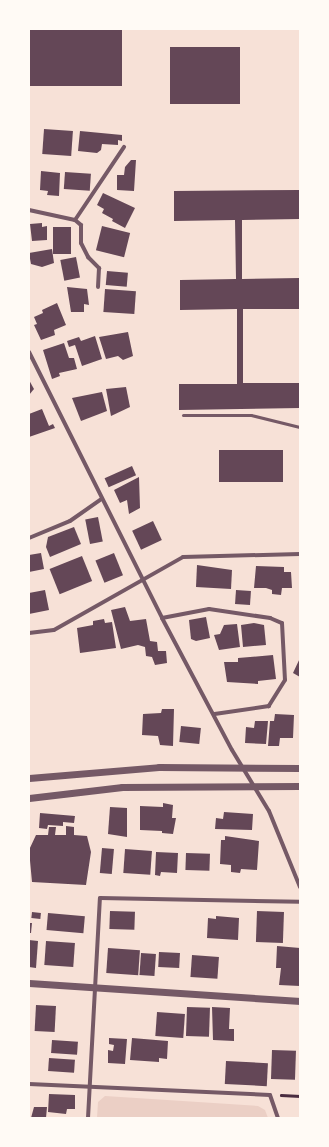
<!DOCTYPE html>
<html>
<head>
<meta charset="utf-8">
<style>
  body { margin:0 }
  #map { position:relative; width:329px; height:1147px; overflow:hidden; background:#f7e1d7; font-family:"Source Sans 3",sans-serif }
  div>[style] { position:absolute }
  [style*='--x'] { left:calc(var(--x)*1px); top:calc(var(--y)*1px); width:calc(var(--w)*1px); rotate:calc(var(--a)*1deg) }
  .green>* { inset:0; background:#ebcfc5 }
  .building>* { inset:0; background:#644757; transform-origin:0 0 }
  .path>* { height:2.5px; margin:-1.25px; padding:0 1.25px; transform-origin:1.25px; border-radius:1.25px; background:#4a2c40 }
  .service>* { height:3px; margin:-1.5px; padding:0 1.5px; transform-origin:1.5px; border-radius:1.5px; background:#755966 }
  .minor>* { height:4px; margin:-2px; padding:0 2px; transform-origin:2px; border-radius:2px; background:#755966 }
  .tertiary>* { height:7px; margin:-3.5px; padding:0 3.5px; transform-origin:3.5px; border-radius:3.5px; background:#755966 }
  span { translate:-50% -50%; white-space:nowrap; text-align:center; line-height:1.15; -webkit-text-stroke:4px #fffaf5; paint-order:stroke }
  .frame { position:absolute; inset:0; border:30px solid #fffaf5; pointer-events:none }
</style>
</head>
<body>
<div id="map">
  <div class="green">
    <i style="clip-path:polygon(105px 1096px,258px 1106px,265px 1110px,268px 1118px,97px 1118px,98px 1102px)"></i>
  </div>
  <div class="building">
    <i style="left:29px;top:29px;width:93px;height:57px"></i>
    <i style="left:170px;top:47px;width:70px;height:57px"></i>
    <i style="left:44px;top:129px;width:29px;height:25px;rotate:4deg"></i>
    <i style="clip-path:polygon(80px 131px,122px 135px,122px 141px,118px 140px,118px 145px,102px 144px,101px 150px,97px 153px,78px 151px)"></i>
    <i style="clip-path:polygon(131px 160px,136px 160px,134px 191px,117px 190px,117px 175px,124px 175px,125px 167px)"></i>
    <i style="clip-path:polygon(41px 171px,60px 173px,59px 196px,47px 195px,48px 191px,40px 190px)"></i>
    <i style="left:65px;top:172px;width:26px;height:17px;rotate:4deg"></i>
    <i style="clip-path:polygon(300px 190px,300px 219px,242px 220px,242px 279px,300px 278px,300px 309px,243px 309px,243px 383px,300px 383px,300px 408px,179px 410px,179px 384px,237px 384px,237px 309px,180px 310px,180px 280px,236px 279px,235px 220px,174px 221px,174px 191px)"></i>
    <i style="clip-path:polygon(103px 193px,135px 208px,125px 228px,112px 221px,113px 219px,102px 213px,104px 209px,97px 205px)"></i>
    <i style="clip-path:polygon(42px 223px,42px 227px,47px 226px,47px 240px,32px 241px,30px 224px)"></i>
    <i style="left:102px;top:226px;width:29px;height:25px;rotate:14deg"></i>
    <i style="left:53px;top:227px;width:18px;height:27px"></i>
    <i style="clip-path:polygon(52px 249px,54px 263px,42px 267px,31px 264px,29px 253px)"></i>
    <i style="left:76px;top:257px;width:21px;height:16px;rotate:79deg"></i>
    <i style="left:107px;top:271px;width:21px;height:14px;rotate:5deg"></i>
    <i style="clip-path:polygon(67px 287px,87px 289px,89px 305px,84px 304px,84px 312px,71px 312px)"></i>
    <i style="left:105px;top:289px;width:31px;height:23px;rotate:4deg"></i>
    <i style="clip-path:polygon(57px 303px,66px 325px,54px 330px,55px 335px,41px 340px,34px 325px,37px 324px,34px 317px,43px 313px,42px 310px)"></i>
    <i style="clip-path:polygon(128px 332px,133px 356px,123px 360px,118px 356px,106px 359px,99px 337px)"></i>
    <i style="clip-path:polygon(95px 336px,102px 359px,82px 366px,75px 345px,69px 347px,67px 341px,79px 337px,81px 341px)"></i>
    <i style="clip-path:polygon(64px 343px,69px 358px,74px 358px,77px 369px,59px 373px,60px 376px,52px 379px,43px 350px)"></i>
    <i style="clip-path:polygon(29px 380px,34px 389px,29px 395px)"></i>
    <i style="clip-path:polygon(126px 387px,130px 407px,111px 416px,106px 389px)"></i>
    <i style="clip-path:polygon(102px 392px,107px 411px,81px 421px,72px 398px)"></i>
    <i style="clip-path:polygon(42px 409px,49px 426px,53px 424px,55px 428px,29px 437px,29px 414px)"></i>
    <i style="left:283px;top:450px;width:32px;height:64px;rotate:90deg"></i>
    <i style="left:132px;top:466px;width:10px;height:30px;rotate:66deg"></i>
    <i style="clip-path:polygon(139px 477px,140px 508px,129px 514px,127px 500px,120px 503px,114px 490px)"></i>
    <i style="left:98px;top:517px;width:25px;height:13px;rotate:79deg"></i>
    <i style="left:153px;top:521px;width:21px;height:23px;rotate:65deg"></i>
    <i style="clip-path:polygon(74px 527px,81px 544px,50px 557px,46px 547px,48px 537px)"></i>
    <i style="clip-path:polygon(41px 553px,44px 569px,29px 572px,29px 555px)"></i>
    <i style="left:114px;top:553px;width:24px;height:20px;rotate:68deg"></i>
    <i style="left:82px;top:556px;width:27px;height:35px;rotate:68deg"></i>
    <i style="clip-path:polygon(197px 565px,232px 570px,231px 589px,196px 587px)"></i>
    <i style="clip-path:polygon(256px 566px,284px 567px,284px 572px,291px 572px,292px 588px,282px 588px,281px 595px,272px 594px,272px 590px,266px 588px,254px 588px)"></i>
    <i style="clip-path:polygon(45px 590px,49px 610px,29px 614px,29px 593px)"></i>
    <i style="left:236px;top:590px;width:15px;height:14px;rotate:4deg"></i>
    <i style="clip-path:polygon(125px 607px,130px 621px,146px 619px,150px 641px,157px 642px,158px 651px,166px 651px,167px 663px,155px 665px,152px 657px,146px 656px,145px 647px,138px 645px,121px 649px,111px 610px)"></i>
    <i style="clip-path:polygon(206px 617px,210px 638px,196px 641px,191px 639px,189px 620px)"></i>
    <i style="clip-path:polygon(104px 619px,105px 623px,112px 622px,116px 648px,80px 653px,77px 628px,93px 625px,93px 621px)"></i>
    <i style="clip-path:polygon(254px 623px,264px 625px,266px 645px,243px 647px,241px 625px)"></i>
    <i style="clip-path:polygon(237px 624px,240px 647px,219px 650px,214px 635px,220px 634px,224px 625px)"></i>
    <i style="clip-path:polygon(273px 655px,276px 679px,258px 681px,258px 684px,227px 682px,224px 662px,238px 662px,238px 658px)"></i>
    <i style="clip-path:polygon(300px 658px,300px 677px,293px 673px)"></i>
    <i style="clip-path:polygon(162px 709px,174px 709px,173px 746px,160px 745px,158px 736px,142px 735px,143px 714px,161px 713px)"></i>
    <i style="clip-path:polygon(275px 714px,294px 715px,293px 738px,280px 738px,279px 746px,268px 746px,270px 721px,274px 721px)"></i>
    <i style="clip-path:polygon(255px 721px,268px 721px,266px 744px,245px 743px,246px 727px,254px 728px)"></i>
    <i style="left:181px;top:726px;width:20px;height:16px;rotate:6deg"></i>
    <i style="clip-path:polygon(163px 803px,173px 805px,172px 818px,176px 818px,173px 834px,162px 833px,162px 831px,140px 830px,140px 806px,163px 807px)"></i>
    <i style="clip-path:polygon(110px 807px,127px 808px,127px 837px,108px 834px)"></i>
    <i style="clip-path:polygon(224px 812px,253px 814px,252px 830px,215px 829px,216px 818px,223px 819px)"></i>
    <i style="clip-path:polygon(40px 813px,75px 816px,74px 823px,63px 822px,63px 826px,48px 825px,47px 829px,39px 828px)"></i>
    <i style="clip-path:polygon(66px 826px,74px 827px,74px 835px,87px 836px,91px 852px,86px 885px,32px 882px,29px 850px,36px 835px,48px 835px,49px 827px,56px 827px,55px 835px,66px 835px)"></i>
    <i style="clip-path:polygon(225px 836px,259px 841px,257px 870px,241px 869px,240px 873px,231px 872px,231px 865px,220px 864px,221px 840px,225px 840px)"></i>
    <i style="left:102px;top:848px;width:12px;height:25px;rotate:5deg"></i>
    <i style="left:125px;top:849px;width:27px;height:24px;rotate:4deg"></i>
    <i style="clip-path:polygon(156px 852px,178px 853px,177px 873px,161px 872px,160px 876px,155px 875px)"></i>
    <i style="left:186px;top:853px;width:24px;height:17px;rotate:2deg"></i>
    <i style="left:110px;top:911px;width:25px;height:18px;rotate:2deg"></i>
    <i style="left:257px;top:911px;width:27px;height:31px;rotate:2deg"></i>
    <i style="left:32px;top:912px;width:9px;height:6px;rotate:6deg"></i>
    <i style="left:48px;top:913px;width:37px;height:17px;rotate:5deg"></i>
    <i style="clip-path:polygon(216px 916px,239px 918px,238px 940px,207px 938px,208px 918px,216px 919px)"></i>
    <i style="clip-path:polygon(29px 923px,32px 923px,31px 933px,29px 933px)"></i>
    <i style="clip-path:polygon(29px 940px,38px 941px,36px 968px,29px 967px)"></i>
    <i style="left:46px;top:941px;width:29px;height:24px;rotate:4deg"></i>
    <i style="clip-path:polygon(277px 946px,300px 948px,300px 986px,279px 985px,281px 968px,276px 968px)"></i>
    <i style="left:108px;top:948px;width:32px;height:25px;rotate:4deg"></i>
    <i style="left:159px;top:952px;width:21px;height:15px;rotate:3deg"></i>
    <i style="left:141px;top:953px;width:15px;height:22px;rotate:4deg"></i>
    <i style="left:192px;top:955px;width:27px;height:22px;rotate:4deg"></i>
    <i style="left:36px;top:1005px;width:20px;height:26px;rotate:3deg"></i>
    <i style="left:187px;top:1007px;width:23px;height:29px;rotate:2deg"></i>
    <i style="clip-path:polygon(212px 1007px,230px 1008px,229px 1029px,234px 1029px,234px 1041px,213px 1040px)"></i>
    <i style="left:157px;top:1012px;width:28px;height:24px;rotate:4deg"></i>
    <i style="clip-path:polygon(109px 1038px,127px 1039px,125px 1064px,108px 1063px,108px 1050px,113px 1051px,114px 1045px,109px 1044px)"></i>
    <i style="clip-path:polygon(132px 1038px,168px 1041px,167px 1059px,159px 1058px,159px 1062px,130px 1060px)"></i>
    <i style="left:52px;top:1040px;width:26px;height:13px;rotate:4deg"></i>
    <i style="left:272px;top:1050px;width:24px;height:29px;rotate:2deg"></i>
    <i style="left:49px;top:1058px;width:26px;height:13px;rotate:4deg"></i>
    <i style="left:226px;top:1061px;width:42px;height:23px;rotate:3deg"></i>
    <i style="clip-path:polygon(49px 1094px,75px 1095px,75px 1109px,67px 1109px,66px 1114px,48px 1112px)"></i>
    <i style="clip-path:polygon(34px 1107px,47px 1107px,46px 1118px,31px 1118px)"></i>
  </div>
  <div class="path">
    <i style="--x:281;--y:1095;--w:19;--a:3"></i>
  </div>
  <div class="service">
    <i style="--x:183;--y:415;--w:68;--a:0"></i>
    <i style="--x:251;--y:415;--w:50;--a:13.8"></i>
  </div>
  <div class="minor">
    <i style="--x:29;--y:210;--w:47;--a:12.3"></i>
    <i style="--x:75;--y:220;--w:8;--a:40"></i>
    <i style="--x:81;--y:225;--w:18;--a:90"></i>
    <i style="--x:81;--y:243;--w:16;--a:63"></i>
    <i style="--x:88;--y:257;--w:16;--a:45"></i>
    <i style="--x:99;--y:268;--w:19;--a:93"></i>
    <i style="--x:75;--y:220;--w:88;--a:-56.1"></i>
    <i style="--x:29;--y:352;--w:297;--a:63.4"></i>
    <i style="--x:162;--y:618;--w:149;--a:62.1"></i>
    <i style="--x:232;--y:750;--w:71;--a:58.8"></i>
    <i style="--x:269;--y:811;--w:82;--a:67.8"></i>
    <i style="--x:29;--y:538;--w:44;--a:-22.5"></i>
    <i style="--x:70;--y:521;--w:39;--a:-35"></i>
    <i style="--x:162;--y:618;--w:48;--a:-10.8"></i>
    <i style="--x:209;--y:609;--w:62;--a:8.4"></i>
    <i style="--x:270;--y:618;--w:13;--a:23"></i>
    <i style="--x:282;--y:623;--w:57;--a:87"></i>
    <i style="--x:285;--y:680;--w:31;--a:122"></i>
    <i style="--x:269;--y:706;--w:55;--a:171.6"></i>
    <i style="--x:29;--y:633;--w:25;--a:-7"></i>
    <i style="--x:54;--y:630;--w:148;--a:-29.5"></i>
    <i style="--x:183;--y:557;--w:117;--a:-1.5"></i>
    <i style="--x:29;--y:1084;--w:241;--a:2.6"></i>
    <i style="--x:270;--y:1095;--w:24;--a:71"></i>
    <i style="--x:88;--y:1118;--w:220;--a:-86.9"></i>
    <i style="--x:100;--y:898;--w:200;--a:1.1"></i>
  </div>
  <div class="tertiary">
    <i style="--x:29;--y:778;--w:130;--a:-4.8"></i>
    <i style="--x:159;--y:767;--w:141;--a:0.4"></i>
    <i style="--x:29;--y:798;--w:94;--a:-6.7"></i>
    <i style="--x:122;--y:787;--w:178;--a:-0.3"></i>
    <i style="--x:29;--y:983;--w:272;--a:3.8"></i>
  </div>
  <div class="frame"></div>
</div>
</body>
</html>
